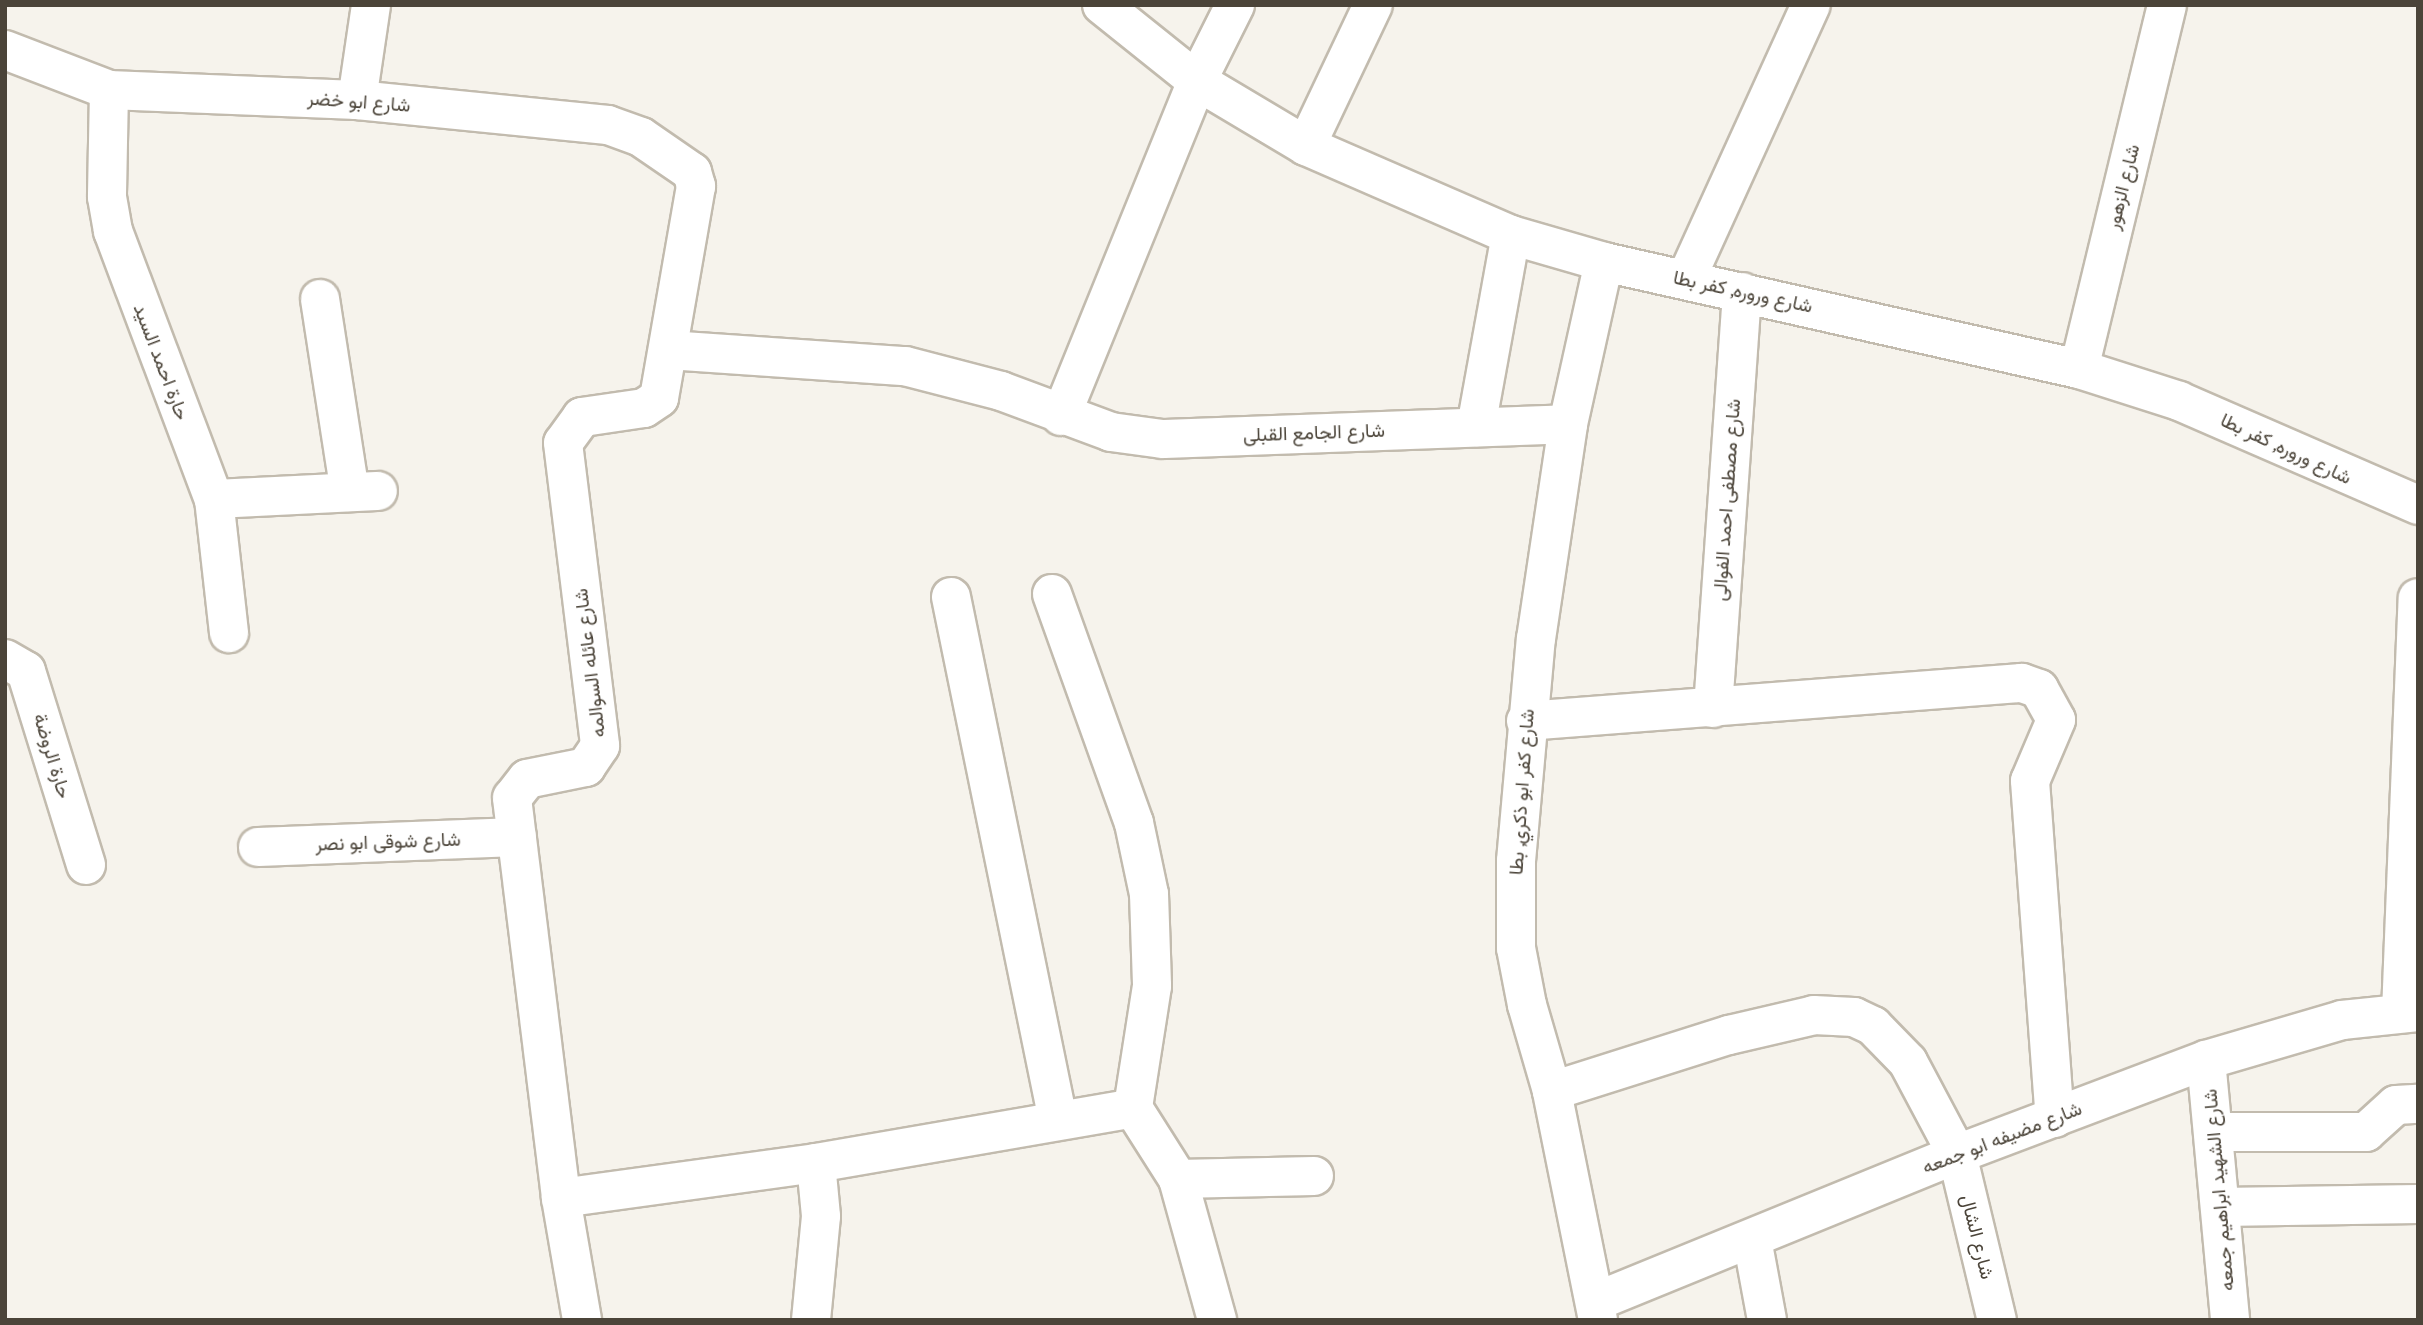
<!DOCTYPE html>
<html>
<head>
<meta charset="utf-8">
<style>
  body { margin:0 }
  #map { position:relative; width:2423px; height:1325px; overflow:hidden; background:#f6f3ec; font-family:"PT Sans",Vazirmatn,sans-serif }
  div>[style] { position:absolute }
  [style*='--x'] { left:calc(var(--x)*1px); top:calc(var(--y)*1px); width:calc(var(--w)*1px); rotate:calc(var(--a)*1deg) }
  .roads { filter:drop-shadow(2px 0 #c2bbae) drop-shadow(-2px 0 #c2bbae) drop-shadow(0 2px #c2bbae) drop-shadow(0 -2px #c2bbae) }
  .minor>* { height:38px; margin:-19px; padding:0 19px; transform-origin:19px; border-radius:19px; background:#fff }
  .tertiary>* { height:38px; margin:-19px; padding:0 19px; transform-origin:19px; border-radius:19px; background:#fff }
  span { translate:-50% -50%; white-space:nowrap; text-align:center; line-height:1.15; -webkit-text-stroke:5px #fff; paint-order:stroke }
  .street-label { font-size:19px; color:#4b4439 }
  .frame { position:absolute; inset:0; border:7px solid #4b4439; pointer-events:none }
</style>
</head>
<body>
<div id="map">
  <div class="roads">
    <div class="minor">
      <i style="--x:5;--y:50;--w:111;--a:21"></i>
      <i style="--x:109;--y:90;--w:248;--a:2.3"></i>
      <i style="--x:357;--y:100;--w:252;--a:5.7"></i>
      <i style="--x:608;--y:125;--w:35;--a:20"></i>
      <i style="--x:641;--y:137;--w:62;--a:34.5"></i>
      <i style="--x:692;--y:172;--w:15;--a:74"></i>
      <i style="--x:696;--y:186;--w:215;--a:99.9"></i>
      <i style="--x:659;--y:398;--w:18;--a:146"></i>
      <i style="--x:644;--y:408;--w:63;--a:171.7"></i>
      <i style="--x:582;--y:417;--w:32;--a:126"></i>
      <i style="--x:563;--y:443;--w:305;--a:83"></i>
      <i style="--x:600;--y:746;--w:25;--a:124"></i>
      <i style="--x:586;--y:767;--w:60;--a:168.5"></i>
      <i style="--x:527;--y:779;--w:24;--a:128"></i>
      <i style="--x:512;--y:798;--w:403;--a:83"></i>
      <i style="--x:561;--y:1198;--w:124;--a:80.2"></i>
      <i style="--x:109;--y:90;--w:107;--a:91.1"></i>
      <i style="--x:107;--y:197;--w:35;--a:80"></i>
      <i style="--x:113;--y:231;--w:286;--a:69.4"></i>
      <i style="--x:214;--y:499;--w:135;--a:83.6"></i>
      <i style="--x:357;--y:100;--w:96;--a:-81.6"></i>
      <i style="--x:1306;--y:146;--w:156;--a:-64.6"></i>
      <i style="--x:1686;--y:279;--w:301;--a:-65.5"></i>
      <i style="--x:320;--y:299;--w:195;--a:81.2"></i>
      <i style="--x:668;--y:350;--w:238;--a:3.9"></i>
      <i style="--x:905;--y:366;--w:99;--a:14.6"></i>
      <i style="--x:1001;--y:391;--w:117;--a:20.4"></i>
      <i style="--x:1111;--y:432;--w:52;--a:7.7"></i>
      <i style="--x:1163;--y:439;--w:405;--a:-2.1"></i>
      <i style="--x:2079;--y:369;--w:374;--a:-76.4"></i>
      <i style="--x:1061;--y:416;--w:362;--a:-67.9"></i>
      <i style="--x:1197;--y:81;--w:85;--a:-63.4"></i>
      <i style="--x:1476;--y:427;--w:195;--a:-79.7"></i>
      <i style="--x:214;--y:499;--w:164;--a:-2.8"></i>
      <i style="--x:1052;--y:594;--w:243;--a:70.3"></i>
      <i style="--x:1134;--y:823;--w:73;--a:78.1"></i>
      <i style="--x:1149;--y:894;--w:92;--a:88.1"></i>
      <i style="--x:1152;--y:986;--w:123;--a:98.9"></i>
      <i style="--x:1133;--y:1108;--w:84;--a:57.6"></i>
      <i style="--x:1178;--y:1179;--w:136;--a:-1.3"></i>
      <i style="--x:951;--y:597;--w:534;--a:78.44"></i>
      <i style="--x:5;--y:659;--w:24;--a:30"></i>
      <i style="--x:26;--y:671;--w:203;--a:72.8"></i>
      <i style="--x:1713;--y:708;--w:417;--a:-86"></i>
      <i style="--x:1526;--y:721;--w:497;--a:-4.4"></i>
      <i style="--x:2022;--y:683;--w:18;--a:19"></i>
      <i style="--x:2039;--y:689;--w:35;--a:61"></i>
      <i style="--x:2056;--y:720;--w:66;--a:113.1"></i>
      <i style="--x:2030;--y:781;--w:338;--a:85.8"></i>
      <i style="--x:258;--y:847;--w:259;--a:-2.2"></i>
      <i style="--x:2401;--y:1013;--w:415;--a:-87.7"></i>
      <i style="--x:2206;--y:1060;--w:261;--a:84.7"></i>
      <i style="--x:1552;--y:1091;--w:186;--a:-17.6"></i>
      <i style="--x:1729;--y:1035;--w:87;--a:-13.2"></i>
      <i style="--x:1814;--y:1015;--w:40;--a:2.9"></i>
      <i style="--x:1854;--y:1017;--w:21;--a:25"></i>
      <i style="--x:1873;--y:1026;--w:50;--a:45.8"></i>
      <i style="--x:1908;--y:1062;--w:104;--a:62"></i>
      <i style="--x:1957;--y:1154;--w:171;--a:76.5"></i>
      <i style="--x:2216;--y:1132;--w:150;--a:0"></i>
      <i style="--x:2366;--y:1132;--w:40;--a:-42"></i>
      <i style="--x:2396;--y:1105;--w:22;--a:-3"></i>
      <i style="--x:1178;--y:1179;--w:146;--a:74.5"></i>
      <i style="--x:561;--y:1198;--w:257;--a:-7.8"></i>
      <i style="--x:816;--y:1163;--w:322;--a:-9.8"></i>
      <i style="--x:2220;--y:1207;--w:198;--a:-0.9"></i>
      <i style="--x:1752;--y:1239;--w:82;--a:79.5"></i>
      <i style="--x:1597;--y:1301;--w:389;--a:-22.2"></i>
      <i style="--x:1957;--y:1154;--w:266;--a:-20.7"></i>
      <i style="--x:2206;--y:1060;--w:142;--a:-16.4"></i>
      <i style="--x:2342;--y:1020;--w:76;--a:-6"></i>
      <i style="--x:811;--y:1320;--w:104;--a:-84.5"></i>
      <i style="--x:821;--y:1216;--w:53;--a:-95.4"></i>
      <i style="--x:1598;--y:1320;--w:234;--a:-101.4"></i>
      <i style="--x:1552;--y:1091;--w:90;--a:-106.2"></i>
      <i style="--x:1527;--y:1005;--w:58;--a:-100.9"></i>
      <i style="--x:1516;--y:948;--w:87;--a:-90"></i>
      <i style="--x:1516;--y:861;--w:223;--a:-84.9"></i>
      <i style="--x:1536;--y:639;--w:217;--a:-81.5"></i>
      <i style="--x:1568;--y:424;--w:166;--a:-77.5"></i>
    </div>
    <div class="tertiary">
      <i style="--x:1102;--y:5;--w:122;--a:38.7"></i>
      <i style="--x:1197;--y:81;--w:127;--a:30.8"></i>
      <i style="--x:1306;--y:146;--w:223;--a:23.5"></i>
      <i style="--x:1511;--y:235;--w:97;--a:16.2"></i>
      <i style="--x:1604;--y:262;--w:487;--a:12.7"></i>
      <i style="--x:2079;--y:369;--w:105;--a:17.7"></i>
      <i style="--x:2179;--y:401;--w:261;--a:23.5"></i>
    </div>
  </div>
  <div class="street-label">
    <span style="left:359px;top:102px;rotate:4deg">شارع ابو خضر</span>
    <span style="left:2123px;top:187px;rotate:-76deg">شارع الزهور</span>
    <span style="left:1743px;top:292px;rotate:12deg">شارع وروره, كفر بطا</span>
    <span style="left:161px;top:362px;rotate:69deg">حارة احمد السيد</span>
    <span style="left:1314px;top:433px;rotate:-2deg">شارع الجامع القبلى</span>
    <span style="left:2286px;top:449px;rotate:25deg">شارع وروره, كفر بطا</span>
    <span style="left:1727px;top:500px;rotate:-86deg">شارع مصطفى احمد الفوالى</span>
    <span style="left:590px;top:663px;rotate:-97deg">شارع عائله السوالمه</span>
    <span style="left:52px;top:756px;rotate:73deg">حارة الروضة</span>
    <span style="left:1522px;top:792px;rotate:-86deg">شارع كفر ابو ذكري, بطا</span>
    <span style="left:388px;top:842px;rotate:-2deg">شارع شوقى ابو نصر</span>
    <span style="left:2002px;top:1138px;rotate:-21deg">شارع مضيفه ابو جمعه</span>
    <span style="left:2219px;top:1190px;rotate:-95deg">شارع الشهيد ابراهيم جمعه</span>
    <span style="left:1977px;top:1237px;rotate:76deg">شارع الشال</span>
  </div>
  <div class="frame"></div>
</div>
</body>
</html>
